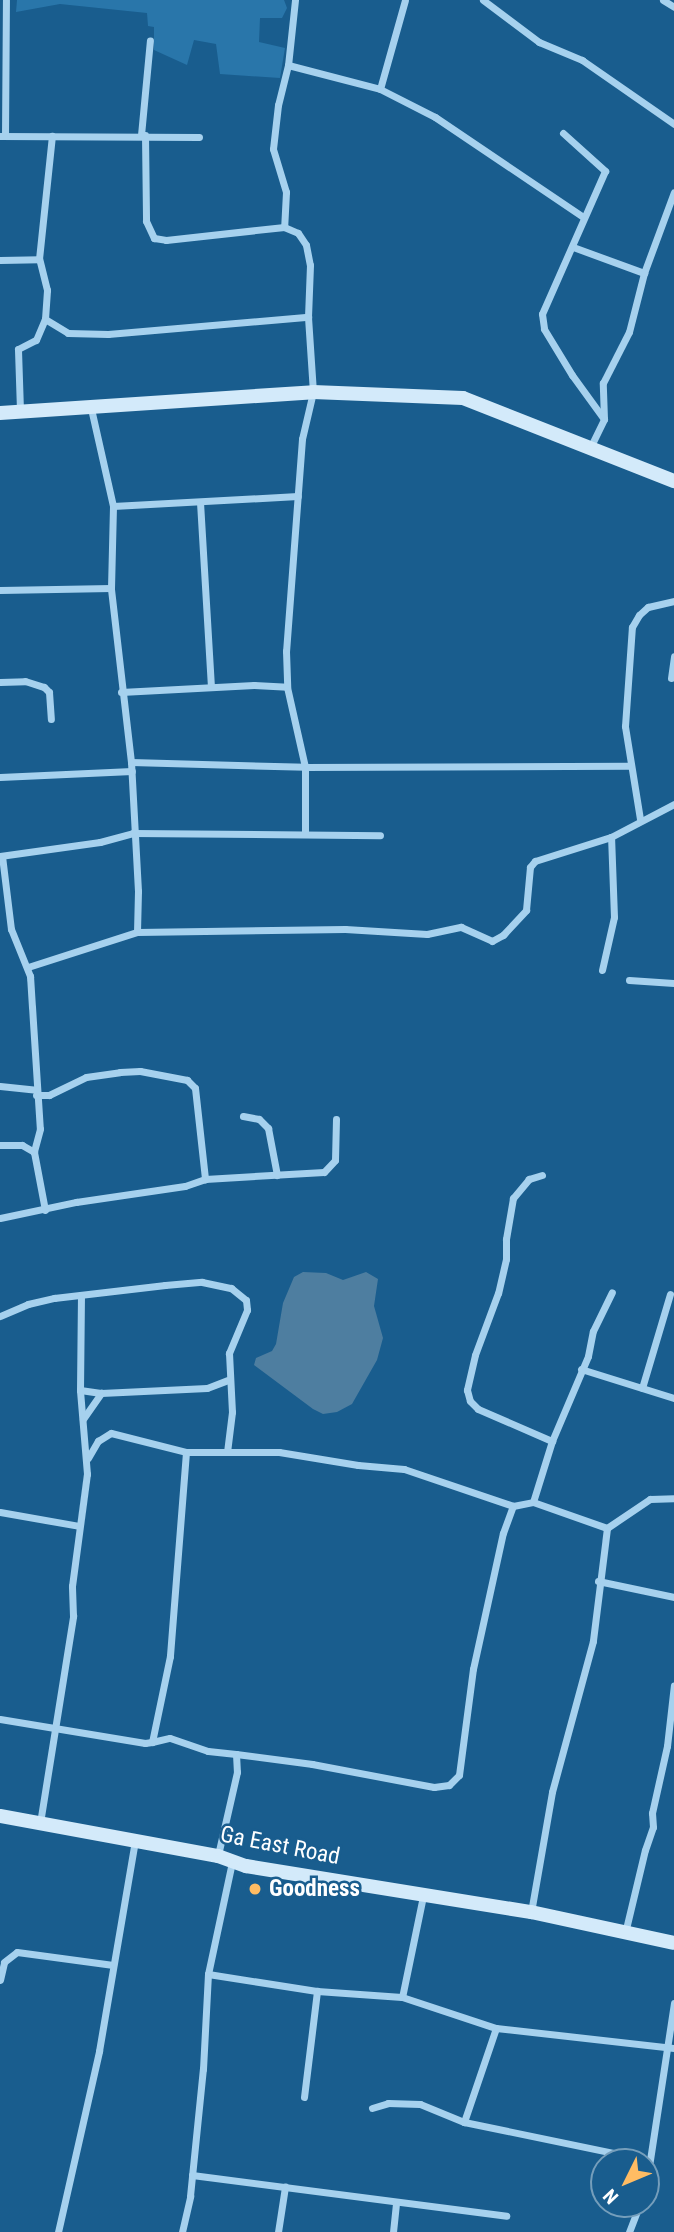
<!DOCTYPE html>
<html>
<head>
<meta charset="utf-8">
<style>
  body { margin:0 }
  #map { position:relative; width:674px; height:2232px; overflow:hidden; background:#195d8e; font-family:"Roboto Condensed",sans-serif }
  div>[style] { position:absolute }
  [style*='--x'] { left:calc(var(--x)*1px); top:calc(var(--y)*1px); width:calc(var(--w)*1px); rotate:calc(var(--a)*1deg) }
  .green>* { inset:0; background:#2976aa }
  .water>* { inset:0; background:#4e7ea0 }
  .street>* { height:7px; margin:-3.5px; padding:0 3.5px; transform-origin:3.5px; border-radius:3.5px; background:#a6d1ee }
  .secondary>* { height:14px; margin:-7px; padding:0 7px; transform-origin:7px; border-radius:7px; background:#d3eafa }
  .dots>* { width:19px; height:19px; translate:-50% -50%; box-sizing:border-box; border:4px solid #195d8e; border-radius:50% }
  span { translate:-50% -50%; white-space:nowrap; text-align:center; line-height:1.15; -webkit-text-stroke:5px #195d8e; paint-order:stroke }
  .street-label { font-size:23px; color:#fff }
  .poi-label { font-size:23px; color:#fff; font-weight:700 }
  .left { translate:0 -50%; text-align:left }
  .north { position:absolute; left:590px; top:2148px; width:70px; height:70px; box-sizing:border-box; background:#195d8e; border:2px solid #759ebb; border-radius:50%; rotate:227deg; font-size:19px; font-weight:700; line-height:28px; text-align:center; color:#fff }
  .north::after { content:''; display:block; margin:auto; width:24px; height:32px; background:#ffbc63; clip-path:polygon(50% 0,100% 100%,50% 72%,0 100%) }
</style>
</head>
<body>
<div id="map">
  <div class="green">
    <i style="clip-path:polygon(17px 0,284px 0,287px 8px,282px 18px,260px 18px,259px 42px,285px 48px,280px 78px,220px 74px,216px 44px,194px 40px,187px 65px,154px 50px,154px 27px,148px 26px,147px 13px,60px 4px,16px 12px)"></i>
  </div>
  <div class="water">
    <i style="clip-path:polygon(303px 1272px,326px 1273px,343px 1280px,366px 1272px,378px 1279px,374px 1306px,383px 1338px,377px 1360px,352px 1404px,337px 1412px,323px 1414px,313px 1409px,254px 1365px,256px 1358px,272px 1351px,276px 1344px,283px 1303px,294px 1277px)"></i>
  </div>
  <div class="street">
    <i style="--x:295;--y:0;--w:65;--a:96.1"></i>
    <i style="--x:288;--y:65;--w:95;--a:14.6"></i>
    <i style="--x:380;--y:89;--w:62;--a:27"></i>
    <i style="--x:435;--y:117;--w:179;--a:34"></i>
    <i style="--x:483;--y:0;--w:70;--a:36.9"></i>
    <i style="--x:539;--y:42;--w:47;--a:22.7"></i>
    <i style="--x:582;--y:60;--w:112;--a:34.8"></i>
    <i style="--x:663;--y:0;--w:13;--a:32"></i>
    <i style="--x:288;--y:65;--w:41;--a:104"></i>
    <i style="--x:278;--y:105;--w:44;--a:96.5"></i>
    <i style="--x:273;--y:149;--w:45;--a:73.2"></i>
    <i style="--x:286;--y:192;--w:35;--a:93"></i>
    <i style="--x:284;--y:227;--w:15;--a:23"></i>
    <i style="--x:298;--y:233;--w:14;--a:56"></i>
    <i style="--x:306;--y:245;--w:20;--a:79"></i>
    <i style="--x:310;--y:265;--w:52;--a:92.2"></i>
    <i style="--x:308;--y:317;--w:75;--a:86.2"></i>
    <i style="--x:313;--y:392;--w:48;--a:103.2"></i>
    <i style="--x:302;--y:439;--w:213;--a:94.3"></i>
    <i style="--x:286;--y:651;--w:36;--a:88"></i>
    <i style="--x:287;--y:687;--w:82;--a:77.3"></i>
    <i style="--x:305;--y:767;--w:67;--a:90"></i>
    <i style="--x:380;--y:89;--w:92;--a:-74.3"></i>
    <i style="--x:563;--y:133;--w:57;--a:42.1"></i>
    <i style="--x:605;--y:171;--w:156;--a:113.8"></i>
    <i style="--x:542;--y:314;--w:15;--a:82"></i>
    <i style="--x:544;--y:329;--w:54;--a:58.7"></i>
    <i style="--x:572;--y:375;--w:54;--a:54"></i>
    <i style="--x:141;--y:135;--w:95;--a:-84.6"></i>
    <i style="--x:145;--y:135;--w:86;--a:89.3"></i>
    <i style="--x:146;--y:221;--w:19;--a:65"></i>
    <i style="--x:154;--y:238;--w:12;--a:9"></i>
    <i style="--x:166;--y:240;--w:119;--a:-6.3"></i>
    <i style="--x:0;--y:136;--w:199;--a:0.3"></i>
    <i style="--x:5;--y:136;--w:136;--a:-89.6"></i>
    <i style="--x:573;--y:247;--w:76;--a:20.1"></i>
    <i style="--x:0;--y:260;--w:39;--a:-1"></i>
    <i style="--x:39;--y:259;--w:124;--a:-84"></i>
    <i style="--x:45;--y:319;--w:27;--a:31"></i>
    <i style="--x:68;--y:333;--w:40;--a:1.4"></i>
    <i style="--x:108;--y:334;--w:201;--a:-4.9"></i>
    <i style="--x:20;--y:410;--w:61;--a:-91.9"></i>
    <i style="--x:18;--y:349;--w:20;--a:-27"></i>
    <i style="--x:36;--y:340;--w:23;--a:-67"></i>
    <i style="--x:45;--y:319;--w:29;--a:-86"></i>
    <i style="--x:47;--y:290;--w:32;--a:-104"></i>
    <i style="--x:590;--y:448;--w:32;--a:-64"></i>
    <i style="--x:604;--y:419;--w:36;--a:-92"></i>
    <i style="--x:603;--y:383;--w:57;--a:-63"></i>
    <i style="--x:629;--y:332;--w:61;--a:-75.7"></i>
    <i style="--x:644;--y:273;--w:86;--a:-69.7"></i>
    <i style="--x:200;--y:502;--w:185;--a:86.6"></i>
    <i style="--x:113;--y:506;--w:185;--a:-3.1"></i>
    <i style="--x:0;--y:590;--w:111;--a:-1"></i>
    <i style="--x:671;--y:678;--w:22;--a:-82"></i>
    <i style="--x:0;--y:682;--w:25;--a:-2"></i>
    <i style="--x:25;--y:681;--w:20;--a:18"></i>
    <i style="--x:44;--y:687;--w:7;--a:45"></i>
    <i style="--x:49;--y:692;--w:27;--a:86"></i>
    <i style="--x:121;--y:692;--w:133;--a:-3"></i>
    <i style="--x:254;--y:685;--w:33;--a:3"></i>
    <i style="--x:131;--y:762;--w:174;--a:1.6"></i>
    <i style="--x:305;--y:767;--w:324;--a:-0.2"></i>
    <i style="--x:0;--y:777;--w:132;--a:-2.6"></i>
    <i style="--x:640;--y:819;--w:94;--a:-99.2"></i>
    <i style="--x:625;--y:726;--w:99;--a:-86"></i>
    <i style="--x:632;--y:627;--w:14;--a:-60"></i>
    <i style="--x:639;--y:615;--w:12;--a:-42"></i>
    <i style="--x:648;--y:607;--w:27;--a:-13"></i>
    <i style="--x:0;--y:856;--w:101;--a:-8"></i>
    <i style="--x:100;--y:842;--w:34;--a:-15"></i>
    <i style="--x:133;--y:833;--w:247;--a:0.5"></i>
    <i style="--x:2;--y:856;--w:74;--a:83"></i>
    <i style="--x:11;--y:929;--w:51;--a:68"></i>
    <i style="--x:30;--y:976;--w:153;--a:86.3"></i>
    <i style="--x:40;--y:1129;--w:24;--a:105"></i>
    <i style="--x:34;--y:1152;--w:59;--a:79.3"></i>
    <i style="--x:137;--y:932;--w:208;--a:-0.8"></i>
    <i style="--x:345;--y:929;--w:82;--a:3.5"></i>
    <i style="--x:427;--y:934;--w:35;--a:-12"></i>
    <i style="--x:461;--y:927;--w:34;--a:24"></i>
    <i style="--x:492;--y:941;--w:13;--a:-29"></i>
    <i style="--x:503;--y:935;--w:34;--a:-47"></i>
    <i style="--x:526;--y:910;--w:43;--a:-84.7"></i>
    <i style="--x:530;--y:867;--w:8;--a:-50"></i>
    <i style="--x:535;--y:861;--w:80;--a:-17.5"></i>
    <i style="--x:611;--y:837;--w:71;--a:-27.6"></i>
    <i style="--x:28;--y:967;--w:114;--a:-17.8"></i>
    <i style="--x:137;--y:932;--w:41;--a:-88.6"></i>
    <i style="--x:138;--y:891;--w:129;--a:-93.1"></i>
    <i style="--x:131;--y:762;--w:175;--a:-96.6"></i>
    <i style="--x:111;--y:588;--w:82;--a:-88.6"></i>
    <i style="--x:113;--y:506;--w:100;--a:-102.7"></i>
    <i style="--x:602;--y:970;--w:54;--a:-77.2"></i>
    <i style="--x:614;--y:917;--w:80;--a:-92.1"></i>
    <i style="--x:629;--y:980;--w:45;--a:3.8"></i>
    <i style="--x:0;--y:1086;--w:36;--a:6"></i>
    <i style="--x:36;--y:1095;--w:13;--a:0"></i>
    <i style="--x:49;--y:1095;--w:41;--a:-25.9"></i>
    <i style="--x:86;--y:1077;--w:34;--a:-8"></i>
    <i style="--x:120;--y:1072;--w:20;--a:-3"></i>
    <i style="--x:140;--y:1071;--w:48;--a:10.8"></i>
    <i style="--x:187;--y:1080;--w:11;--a:45"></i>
    <i style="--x:195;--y:1088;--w:92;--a:83.7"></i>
    <i style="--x:243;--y:1116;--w:16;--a:11"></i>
    <i style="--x:259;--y:1119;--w:13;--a:45"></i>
    <i style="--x:268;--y:1128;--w:48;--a:79.2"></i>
    <i style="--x:0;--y:1145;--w:22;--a:0"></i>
    <i style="--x:22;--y:1145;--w:14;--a:30"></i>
    <i style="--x:542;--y:1175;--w:14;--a:163"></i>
    <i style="--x:529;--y:1179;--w:25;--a:130"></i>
    <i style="--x:513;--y:1198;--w:42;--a:99.7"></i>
    <i style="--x:506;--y:1239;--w:20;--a:90"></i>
    <i style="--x:506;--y:1259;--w:35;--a:103"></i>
    <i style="--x:498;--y:1293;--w:66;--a:110.4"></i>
    <i style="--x:475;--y:1355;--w:36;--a:103"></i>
    <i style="--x:467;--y:1390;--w:11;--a:75"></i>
    <i style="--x:470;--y:1401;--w:11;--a:45"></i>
    <i style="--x:478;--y:1409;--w:81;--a:23.4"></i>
    <i style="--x:0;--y:1218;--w:78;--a:-11.9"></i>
    <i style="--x:76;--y:1202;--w:110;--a:-8.4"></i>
    <i style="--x:185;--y:1186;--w:21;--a:-19"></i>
    <i style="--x:205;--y:1179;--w:119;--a:-3.4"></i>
    <i style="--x:324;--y:1172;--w:16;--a:-47"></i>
    <i style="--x:335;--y:1160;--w:41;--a:-88.6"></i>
    <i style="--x:0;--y:1316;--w:30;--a:-23"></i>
    <i style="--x:28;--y:1304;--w:27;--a:-13"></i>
    <i style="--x:54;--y:1298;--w:112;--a:-6.7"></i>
    <i style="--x:165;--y:1285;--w:37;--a:-5"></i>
    <i style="--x:202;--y:1282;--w:30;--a:12"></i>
    <i style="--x:231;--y:1288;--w:19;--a:39"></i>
    <i style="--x:246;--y:1300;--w:10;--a:84"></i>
    <i style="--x:247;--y:1310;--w:47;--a:112.7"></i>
    <i style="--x:229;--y:1353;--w:59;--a:87.1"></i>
    <i style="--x:232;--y:1412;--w:40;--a:97.1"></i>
    <i style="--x:581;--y:1369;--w:97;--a:17.3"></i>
    <i style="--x:642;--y:1388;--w:98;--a:-73.4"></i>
    <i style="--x:80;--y:1390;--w:21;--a:8"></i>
    <i style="--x:101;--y:1393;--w:106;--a:-2.7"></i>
    <i style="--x:207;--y:1388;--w:22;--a:-21"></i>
    <i style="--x:83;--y:1419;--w:32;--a:-55"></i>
    <i style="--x:186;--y:1452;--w:205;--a:94.5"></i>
    <i style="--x:170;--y:1656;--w:88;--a:101.8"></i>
    <i style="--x:152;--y:1742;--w:18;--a:-13"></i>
    <i style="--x:170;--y:1738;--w:40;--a:18.9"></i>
    <i style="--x:208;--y:1751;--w:28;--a:6"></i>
    <i style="--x:236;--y:1754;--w:18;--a:87"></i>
    <i style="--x:237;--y:1772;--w:85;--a:102.9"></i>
    <i style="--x:88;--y:1458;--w:20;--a:-60"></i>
    <i style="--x:98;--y:1441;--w:15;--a:-32"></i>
    <i style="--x:111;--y:1433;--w:77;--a:14.2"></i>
    <i style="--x:186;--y:1452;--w:93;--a:0"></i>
    <i style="--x:279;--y:1452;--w:80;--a:9.3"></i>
    <i style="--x:358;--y:1465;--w:46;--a:5"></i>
    <i style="--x:404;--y:1469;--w:115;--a:18.7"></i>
    <i style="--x:513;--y:1506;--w:20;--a:-11"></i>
    <i style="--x:533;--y:1502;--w:78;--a:19.4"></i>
    <i style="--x:607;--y:1528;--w:114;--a:97.1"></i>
    <i style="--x:593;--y:1641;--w:156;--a:105.2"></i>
    <i style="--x:552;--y:1792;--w:122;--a:99.9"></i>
    <i style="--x:533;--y:1502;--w:64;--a:-72.7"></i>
    <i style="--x:552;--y:1441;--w:92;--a:-67"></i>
    <i style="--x:588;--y:1356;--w:25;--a:-79"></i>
    <i style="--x:593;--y:1331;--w:43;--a:-64"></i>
    <i style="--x:0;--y:1512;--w:80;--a:10"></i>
    <i style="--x:607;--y:1528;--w:52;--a:-34"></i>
    <i style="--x:650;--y:1499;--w:24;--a:-2"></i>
    <i style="--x:598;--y:1581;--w:78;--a:11.9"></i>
    <i style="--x:0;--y:1719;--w:147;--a:9.4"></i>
    <i style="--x:145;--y:1743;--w:7;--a:-8"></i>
    <i style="--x:236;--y:1754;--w:77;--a:7.5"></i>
    <i style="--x:312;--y:1764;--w:124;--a:10.7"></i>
    <i style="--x:434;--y:1787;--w:15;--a:-8"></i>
    <i style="--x:449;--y:1785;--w:14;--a:-45"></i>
    <i style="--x:459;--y:1775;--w:107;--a:-82.5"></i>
    <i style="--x:473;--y:1669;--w:139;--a:-77.6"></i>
    <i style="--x:503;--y:1533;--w:29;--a:-70"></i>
    <i style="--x:40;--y:1823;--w:210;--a:-80.9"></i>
    <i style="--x:73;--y:1616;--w:30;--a:-92"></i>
    <i style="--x:72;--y:1586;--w:113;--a:-82.4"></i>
    <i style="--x:87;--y:1474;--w:84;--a:-94.8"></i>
    <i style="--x:80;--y:1390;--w:95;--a:-89.4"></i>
    <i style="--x:423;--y:1896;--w:103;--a:101.7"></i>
    <i style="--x:402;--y:1997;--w:99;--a:18.3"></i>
    <i style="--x:496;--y:2028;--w:99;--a:108.8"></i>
    <i style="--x:625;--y:1933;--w:85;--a:-76.5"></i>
    <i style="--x:645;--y:1850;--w:24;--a:-71"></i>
    <i style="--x:653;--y:1827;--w:14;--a:-94"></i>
    <i style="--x:652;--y:1813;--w:69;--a:-77.4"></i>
    <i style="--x:667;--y:1746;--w:61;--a:-83.5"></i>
    <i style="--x:208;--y:1974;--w:110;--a:8.9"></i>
    <i style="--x:317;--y:1991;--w:85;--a:4"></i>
    <i style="--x:0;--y:1980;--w:18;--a:-77"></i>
    <i style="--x:4;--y:1962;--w:16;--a:-38"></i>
    <i style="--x:17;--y:1952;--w:97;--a:7.7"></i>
    <i style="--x:496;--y:2028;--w:179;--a:6.4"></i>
    <i style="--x:304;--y:2097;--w:107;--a:-83"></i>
    <i style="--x:372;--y:2108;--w:17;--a:-17"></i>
    <i style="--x:388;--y:2103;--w:32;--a:2"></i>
    <i style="--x:420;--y:2104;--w:48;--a:22.2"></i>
    <i style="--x:464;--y:2122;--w:188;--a:11.7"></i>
    <i style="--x:192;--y:2175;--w:317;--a:7.4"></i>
    <i style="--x:646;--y:2186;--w:185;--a:-81.3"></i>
    <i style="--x:58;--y:2232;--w:186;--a:-77.2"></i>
    <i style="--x:99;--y:2051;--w:213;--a:-80.3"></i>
    <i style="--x:182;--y:2232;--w:37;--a:-77"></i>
    <i style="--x:190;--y:2196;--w:128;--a:-84.2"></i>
    <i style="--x:203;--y:2069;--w:95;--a:-87"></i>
    <i style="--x:208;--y:1974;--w:115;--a:-77.9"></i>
    <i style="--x:278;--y:2232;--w:46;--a:-81.2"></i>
    <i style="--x:393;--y:2232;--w:29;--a:-84"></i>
    <i style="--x:629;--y:2232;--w:30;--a:-69"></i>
  </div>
  <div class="secondary">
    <i style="--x:0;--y:413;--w:314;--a:-3.8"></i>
    <i style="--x:313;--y:392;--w:150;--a:2.3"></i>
    <i style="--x:463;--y:398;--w:227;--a:21.5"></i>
    <i style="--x:0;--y:1816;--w:222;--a:10.4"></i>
    <i style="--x:218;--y:1856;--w:30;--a:20"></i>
    <i style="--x:246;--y:1866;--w:289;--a:9.2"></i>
    <i style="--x:531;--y:1912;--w:146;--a:12.2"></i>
  </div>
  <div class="dots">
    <i style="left:255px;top:1889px;background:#ffbc63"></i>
  </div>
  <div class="street-label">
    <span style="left:280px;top:1846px;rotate:11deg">Ga East Road</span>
  </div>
  <div class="poi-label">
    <span class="left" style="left:269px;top:1889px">Goodness</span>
  </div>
  <div class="north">N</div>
</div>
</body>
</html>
